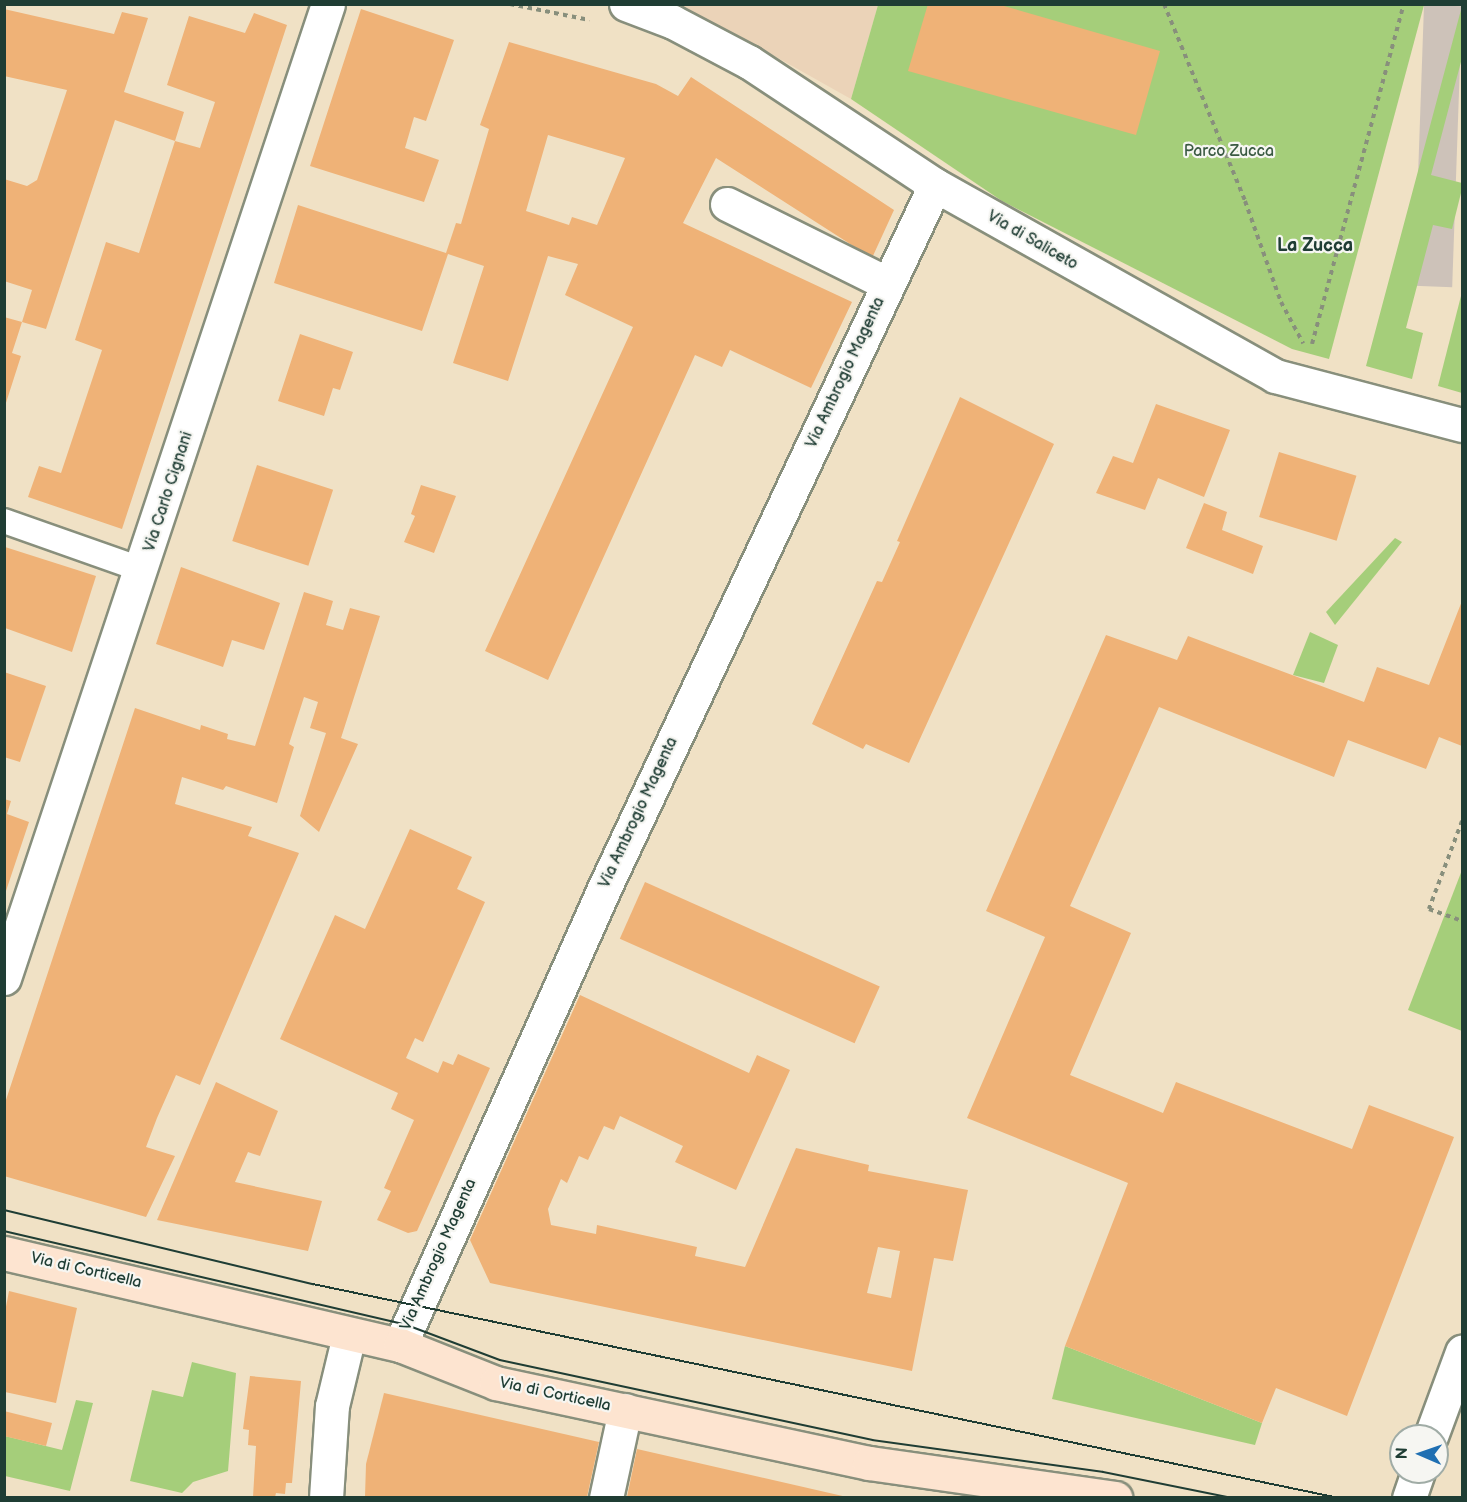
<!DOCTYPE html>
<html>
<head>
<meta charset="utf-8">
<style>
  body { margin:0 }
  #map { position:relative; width:1467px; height:1502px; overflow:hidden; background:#f0e1c5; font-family:"Balsamiq Sans",sans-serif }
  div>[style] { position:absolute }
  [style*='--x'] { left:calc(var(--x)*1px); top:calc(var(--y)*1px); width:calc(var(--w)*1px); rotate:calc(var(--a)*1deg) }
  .built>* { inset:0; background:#ebd3b8 }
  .industrial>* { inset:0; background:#cdc2b9; transform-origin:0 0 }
  .green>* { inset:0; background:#a5ce7a }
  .building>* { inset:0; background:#efb277; transform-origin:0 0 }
  .path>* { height:4px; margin-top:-2px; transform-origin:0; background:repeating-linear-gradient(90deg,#888f7c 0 4.5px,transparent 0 9px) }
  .roads { filter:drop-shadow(2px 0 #888f7c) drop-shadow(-2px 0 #888f7c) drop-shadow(0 2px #888f7c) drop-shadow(0 -2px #888f7c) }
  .service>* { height:24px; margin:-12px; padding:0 12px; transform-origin:12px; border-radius:12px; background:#fff }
  .minor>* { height:33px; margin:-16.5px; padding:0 16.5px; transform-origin:16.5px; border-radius:16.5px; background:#fff }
  .secondary>* { height:33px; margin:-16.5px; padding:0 16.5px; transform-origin:16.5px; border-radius:16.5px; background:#fde4d0 }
  .tram>* { height:1.5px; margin:-0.75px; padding:0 0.75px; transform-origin:0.75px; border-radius:0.75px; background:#1f3d34 }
  span { translate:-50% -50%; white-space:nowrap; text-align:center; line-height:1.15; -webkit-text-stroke:4.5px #f6f6f2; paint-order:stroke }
  .park-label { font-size:16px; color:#3a5a42 }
  .street-label { font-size:16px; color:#1f3d34 }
  .neighbourhood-label { font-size:18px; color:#1f3d34; font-weight:700 }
  .frame { position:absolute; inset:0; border:6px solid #1f3d34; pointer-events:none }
  .north { position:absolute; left:1389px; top:1424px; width:60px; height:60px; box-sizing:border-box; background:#f6f6f2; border:2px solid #a0aca6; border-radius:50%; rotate:272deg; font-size:16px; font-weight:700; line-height:24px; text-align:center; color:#1f3d34 }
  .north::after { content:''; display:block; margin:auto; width:21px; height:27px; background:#1f6fb2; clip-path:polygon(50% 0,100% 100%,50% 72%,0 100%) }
</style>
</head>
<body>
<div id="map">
  <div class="built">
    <i style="clip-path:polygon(646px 5px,878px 5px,851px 99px,719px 25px)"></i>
  </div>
  <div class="industrial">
    <i style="left:1424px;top:5px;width:38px;height:281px;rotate:2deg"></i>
  </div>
  <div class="green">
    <i style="clip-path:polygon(878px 5px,1424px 5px,1329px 359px,1292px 349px,1002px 201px,851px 99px)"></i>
    <i style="clip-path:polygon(1462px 6px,1462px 58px,1431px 175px,1462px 183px,1462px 189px,1452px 229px,1433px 225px,1406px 328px,1423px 333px,1412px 379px,1366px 366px)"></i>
    <i style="clip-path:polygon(1462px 292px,1462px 393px,1438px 386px)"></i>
    <i style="clip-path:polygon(1395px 538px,1402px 542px,1335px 625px,1326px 612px)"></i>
    <i style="clip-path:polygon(1310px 632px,1338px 645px,1324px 683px,1293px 675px)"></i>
    <i style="clip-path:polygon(1462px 870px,1462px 1031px,1408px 1010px)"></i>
    <i style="clip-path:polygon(1065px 1346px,1262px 1423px,1255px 1445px,1052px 1399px)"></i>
    <i style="clip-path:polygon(192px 1362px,236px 1373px,228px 1471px,193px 1482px,182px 1493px,130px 1481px,152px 1390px,183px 1397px)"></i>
    <i style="clip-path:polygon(76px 1400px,93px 1403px,70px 1491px,5px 1476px,5px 1436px,62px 1450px)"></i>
  </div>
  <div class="building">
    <i style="clip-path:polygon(928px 4px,997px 4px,1160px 51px,1136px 135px,908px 71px)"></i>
    <i style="clip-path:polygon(4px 9px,114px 34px,122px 12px,148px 18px,124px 92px,184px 112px,175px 141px,115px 120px,46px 329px,22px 322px,32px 290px,4px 281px,4px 179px,27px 186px,37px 180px,67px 90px,4px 76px)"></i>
    <i style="clip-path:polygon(361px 9px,454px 40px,426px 121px,414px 117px,405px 148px,439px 160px,424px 202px,310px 166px)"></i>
    <i style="clip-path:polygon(254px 13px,287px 25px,122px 529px,28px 497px,39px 466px,61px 473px,102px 350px,75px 340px,106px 242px,139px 253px,175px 141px,200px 148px,215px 102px,167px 85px,189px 16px,245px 33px)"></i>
    <i style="clip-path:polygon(evenodd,509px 42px,656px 84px,678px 96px,691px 77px,894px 210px,872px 258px,716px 158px,683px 223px,852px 302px,811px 388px,730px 350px,722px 367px,695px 355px,548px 680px,485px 651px,633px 327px,565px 295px,578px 264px,548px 256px,508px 381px,453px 363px,484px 266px,448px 254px,422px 331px,274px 283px,298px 205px,446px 253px,456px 223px,461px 224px,489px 129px,480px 125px,509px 42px,548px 135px,625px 158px,597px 225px,572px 217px,569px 225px,526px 211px,548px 135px)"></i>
    <i style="clip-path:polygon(4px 317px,22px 322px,12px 353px,21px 356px,5px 406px)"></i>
    <i style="clip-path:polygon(300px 334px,353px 352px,340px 390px,333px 388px,324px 416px,278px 401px)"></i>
    <i style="clip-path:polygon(960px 397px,1054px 444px,909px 763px,866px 744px,863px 749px,812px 724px,877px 581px,882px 582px,900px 542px,897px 541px)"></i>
    <i style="clip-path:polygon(1156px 404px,1230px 430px,1204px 497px,1158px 478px,1145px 510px,1096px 493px,1113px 456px,1133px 463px)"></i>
    <i style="left:1279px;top:452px;width:81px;height:68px;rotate:17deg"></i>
    <i style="left:257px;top:465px;width:80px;height:80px;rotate:18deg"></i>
    <i style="clip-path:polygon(421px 485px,456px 496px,434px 553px,404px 542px,415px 516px,411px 514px)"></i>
    <i style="clip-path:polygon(1204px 503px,1227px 512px,1222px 530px,1263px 546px,1253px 574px,1186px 548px)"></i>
    <i style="clip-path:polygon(5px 547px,96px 576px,72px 652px,5px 628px)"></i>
    <i style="clip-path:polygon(181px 567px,280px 603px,264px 650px,232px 640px,223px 667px,156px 644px)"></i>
    <i style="clip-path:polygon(304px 592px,333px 601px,326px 625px,343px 630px,350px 608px,380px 616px,341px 738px,358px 744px,319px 832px,300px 816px,326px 733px,310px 728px,318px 702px,304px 697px,289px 744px,294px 747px,277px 803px,226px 786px,223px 790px,182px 777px,175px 804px,252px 827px,248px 836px,299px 853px,200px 1085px,176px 1075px,157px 1118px,146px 1147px,175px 1156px,146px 1217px,4px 1176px,4px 1106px,135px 708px,200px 730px,201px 725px,228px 734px,227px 739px,255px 746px)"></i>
    <i style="clip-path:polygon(1462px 601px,1462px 746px,1439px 737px,1426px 769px,1348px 740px,1334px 777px,1159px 707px,1070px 906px,1131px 933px,1070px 1075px,1163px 1113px,1176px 1082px,1352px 1149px,1369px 1105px,1454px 1137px,1347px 1416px,1276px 1388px,1262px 1423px,1065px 1346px,1128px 1183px,967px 1118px,1045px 937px,986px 911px,1106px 635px,1177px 660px,1188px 636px,1364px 702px,1377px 667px,1429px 685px)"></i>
    <i style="clip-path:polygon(4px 672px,46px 686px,20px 762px,4px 757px)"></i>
    <i style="clip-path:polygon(4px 799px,11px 801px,7px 814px,29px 822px,5px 894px)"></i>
    <i style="clip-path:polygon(410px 829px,472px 857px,457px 889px,485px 902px,423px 1042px,415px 1038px,406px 1058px,438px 1073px,443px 1061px,453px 1065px,458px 1054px,490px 1068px,417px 1231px,408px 1233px,377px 1220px,391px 1191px,384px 1188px,414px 1120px,391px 1109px,398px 1093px,280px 1039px,335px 915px,365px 929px)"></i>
    <i style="left:645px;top:882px;width:257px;height:62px;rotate:24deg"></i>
    <i style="clip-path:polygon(evenodd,580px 995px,749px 1073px,757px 1055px,790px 1070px,736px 1190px,675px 1162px,683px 1146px,620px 1116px,614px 1130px,604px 1126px,588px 1160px,579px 1156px,567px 1183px,561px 1179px,548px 1209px,551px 1225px,596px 1234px,597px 1225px,697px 1247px,695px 1256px,745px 1267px,796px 1148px,869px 1165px,868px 1171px,968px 1190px,953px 1261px,934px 1258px,912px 1371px,490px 1283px,470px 1240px,580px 995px,878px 1247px,900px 1251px,891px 1298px,867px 1293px,878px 1247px)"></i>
    <i style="clip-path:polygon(216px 1082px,278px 1111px,260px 1156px,248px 1152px,235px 1182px,322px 1201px,308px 1251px,157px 1220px)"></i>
    <i style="clip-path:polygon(9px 1291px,77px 1308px,56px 1403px,5px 1392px,5px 1312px)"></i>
    <i style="clip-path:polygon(250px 1376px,301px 1381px,292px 1483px,286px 1483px,285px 1494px,276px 1493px,275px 1497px,253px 1497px,256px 1446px,248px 1445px,249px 1430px,243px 1429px)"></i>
    <i style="clip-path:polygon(384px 1393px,599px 1442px,587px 1497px,365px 1497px,366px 1464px)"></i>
    <i style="clip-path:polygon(4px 1411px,52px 1423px,46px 1446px,4px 1436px)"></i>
    <i style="clip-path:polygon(637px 1449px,847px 1497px,627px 1497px)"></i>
  </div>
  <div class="path">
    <i style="--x:510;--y:4;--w:81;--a:11.4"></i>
    <i style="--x:1164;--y:4;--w:213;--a:67.6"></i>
    <i style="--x:1245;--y:201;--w:107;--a:70.4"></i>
    <i style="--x:1281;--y:302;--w:47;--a:61.8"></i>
    <i style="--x:1312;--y:344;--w:352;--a:-74.9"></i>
    <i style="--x:1462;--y:821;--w:94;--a:110.6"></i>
    <i style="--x:1429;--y:909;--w:35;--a:20"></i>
  </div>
  <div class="roads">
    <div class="service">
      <i style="--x:4;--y:521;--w:147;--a:19.4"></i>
    </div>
    <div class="minor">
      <i style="--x:626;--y:4;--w:50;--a:21"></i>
      <i style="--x:673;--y:22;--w:86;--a:27.8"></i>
      <i style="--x:749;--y:62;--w:223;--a:33.5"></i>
      <i style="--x:935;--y:185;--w:390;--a:29.3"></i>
      <i style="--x:1275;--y:376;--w:193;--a:14.7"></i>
      <i style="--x:727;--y:204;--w:180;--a:26.4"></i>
      <i style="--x:4;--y:978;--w:1026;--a:-71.6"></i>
      <i style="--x:400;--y:1345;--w:495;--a:-65.9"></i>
      <i style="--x:602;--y:893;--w:782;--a:-64.81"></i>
      <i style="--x:1431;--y:1436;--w:90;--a:-69.7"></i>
      <i style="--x:326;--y:1498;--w:92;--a:-86.3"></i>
      <i style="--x:332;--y:1406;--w:73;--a:-76.5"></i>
      <i style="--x:606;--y:1498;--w:90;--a:-77.8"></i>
      <i style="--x:1409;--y:1498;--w:28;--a:-71"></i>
    </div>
    <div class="secondary">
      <i style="--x:4;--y:1253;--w:407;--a:13.1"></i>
      <i style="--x:400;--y:1345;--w:103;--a:21.6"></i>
      <i style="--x:496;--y:1383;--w:381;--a:12.1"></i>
      <i style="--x:869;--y:1463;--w:249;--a:8.1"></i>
    </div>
  </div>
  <div class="tram">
    <i style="--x:4;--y:1210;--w:318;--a:13.5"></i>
    <i style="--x:313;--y:1284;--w:1048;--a:11.78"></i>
    <i style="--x:4;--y:1231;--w:414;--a:13.1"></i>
    <i style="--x:407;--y:1325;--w:99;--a:20.6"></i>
    <i style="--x:500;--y:1360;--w:381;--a:12.1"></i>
    <i style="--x:873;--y:1440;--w:232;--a:7.9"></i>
    <i style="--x:1103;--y:1472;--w:132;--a:11.4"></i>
  </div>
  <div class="park-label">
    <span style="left:1229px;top:152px">Parco Zucca</span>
  </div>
  <div class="street-label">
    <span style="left:1032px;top:241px;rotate:30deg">Via di Saliceto</span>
    <span style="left:846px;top:373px;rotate:-65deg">Via Ambrogio Magenta</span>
    <span style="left:169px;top:492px;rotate:-72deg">Via Carlo Cignani</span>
    <span style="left:639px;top:813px;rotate:-65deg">Via Ambrogio Magenta</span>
    <span style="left:439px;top:1255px;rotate:-66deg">Via Ambrogio Magenta</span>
    <span style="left:86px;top:1271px;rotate:13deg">Via di Corticella</span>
    <span style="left:555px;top:1395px;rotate:12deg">Via di Corticella</span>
  </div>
  <div class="neighbourhood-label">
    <span style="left:1315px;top:246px">La Zucca</span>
  </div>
  <div class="frame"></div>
  <div class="north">N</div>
</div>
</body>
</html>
